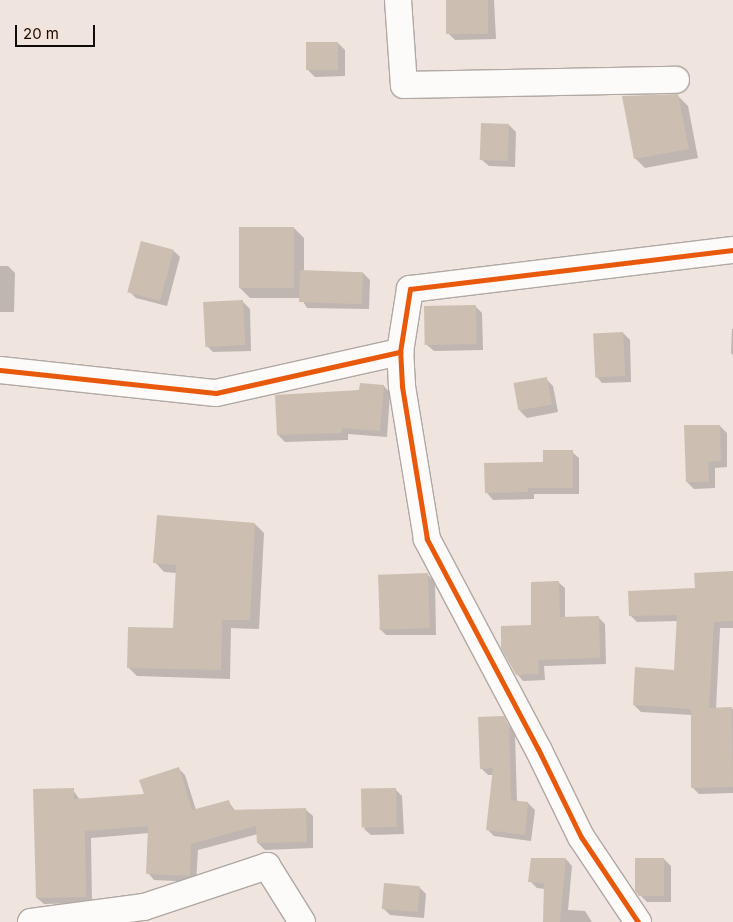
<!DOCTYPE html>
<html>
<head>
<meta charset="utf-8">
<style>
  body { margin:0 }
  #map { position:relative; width:733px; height:922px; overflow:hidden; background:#efe4de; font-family:Inter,sans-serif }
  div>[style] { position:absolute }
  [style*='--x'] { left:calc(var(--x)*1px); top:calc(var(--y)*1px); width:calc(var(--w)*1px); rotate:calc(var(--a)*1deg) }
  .shadow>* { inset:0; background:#0003 }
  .building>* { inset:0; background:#ccbfb1; transform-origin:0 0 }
  .roads { filter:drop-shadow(1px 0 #b0a8a3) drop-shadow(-1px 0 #b0a8a3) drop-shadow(0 1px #b0a8a3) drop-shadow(0 -1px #b0a8a3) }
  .minor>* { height:26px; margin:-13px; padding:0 13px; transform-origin:13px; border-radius:13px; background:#fdfbfa }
  .cycleway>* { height:5px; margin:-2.5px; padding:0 2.5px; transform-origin:2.5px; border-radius:2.5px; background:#e8590c }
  span { translate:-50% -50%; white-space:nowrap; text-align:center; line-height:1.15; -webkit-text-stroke:5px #f6e2d7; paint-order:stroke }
  .scale { position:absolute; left:15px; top:25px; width:80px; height:22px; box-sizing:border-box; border:2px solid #110b08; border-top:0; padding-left:6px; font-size:15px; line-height:18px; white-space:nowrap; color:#110b08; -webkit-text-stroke:4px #f6e2d7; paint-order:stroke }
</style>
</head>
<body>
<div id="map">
  <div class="shadow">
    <i style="clip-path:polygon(447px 0,494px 0,496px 39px,455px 40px,448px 33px)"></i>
    <i style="clip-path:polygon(338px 43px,345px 50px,345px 76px,315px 77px,308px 70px)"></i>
    <i style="clip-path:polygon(678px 96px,688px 106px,698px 158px,645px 168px,635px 158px)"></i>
    <i style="clip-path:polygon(509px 125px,516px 132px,515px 167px,489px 166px,482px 160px)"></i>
    <i style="clip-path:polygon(294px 228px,304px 238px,304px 272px,363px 273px,370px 280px,369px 309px,307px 308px,301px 298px,250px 298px,240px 288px)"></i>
    <i style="clip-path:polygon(174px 251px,180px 257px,167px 306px,136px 298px,129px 291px)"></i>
    <i style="clip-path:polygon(0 266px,8px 266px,15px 273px,14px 312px,0 312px)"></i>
    <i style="clip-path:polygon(243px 302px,250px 309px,251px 351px,213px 352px,206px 345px)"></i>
    <i style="clip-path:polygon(475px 306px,482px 313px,483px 350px,434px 351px,427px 345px)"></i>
    <i style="clip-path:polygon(732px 329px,733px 329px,733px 355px,731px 353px)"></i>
    <i style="clip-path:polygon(623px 333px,630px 340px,631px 382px,602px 383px,596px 376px)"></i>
    <i style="clip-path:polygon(546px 379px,553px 386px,558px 412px,527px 418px,520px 411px)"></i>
    <i style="clip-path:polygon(384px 386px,390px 393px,387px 437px,348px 434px,348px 440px,285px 442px,278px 435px,360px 391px)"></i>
    <i style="clip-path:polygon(720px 426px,727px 433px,727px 467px,715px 468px,715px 488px,694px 489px,687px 482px)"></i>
    <i style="clip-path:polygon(572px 452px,579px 458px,579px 494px,534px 494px,534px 499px,493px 500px,487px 493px)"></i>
    <i style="clip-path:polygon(255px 524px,264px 533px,259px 629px,231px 628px,230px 679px,137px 676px,128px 667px,175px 630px,177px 573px,164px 572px,155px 562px)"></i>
    <i style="clip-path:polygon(733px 573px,733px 628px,720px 628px,716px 709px,733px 709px,733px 793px,699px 794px,693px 788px,692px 715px,641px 712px,634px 705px,675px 671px,678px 621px,637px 622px,630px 615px)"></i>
    <i style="clip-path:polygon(428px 575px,435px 582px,436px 635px,386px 635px,379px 628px)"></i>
    <i style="clip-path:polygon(558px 582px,565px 588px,565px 618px,599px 618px,605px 624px,606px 664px,544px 666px,545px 680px,523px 681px,517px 674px,533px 626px)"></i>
    <i style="clip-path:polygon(503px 717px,515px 734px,517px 802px,528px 803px,535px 810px,531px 841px,494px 836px,488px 830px,493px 775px,488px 775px,481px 768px)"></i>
    <i style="clip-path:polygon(178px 768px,185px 775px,196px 810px,228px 801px,236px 812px,306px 810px,313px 816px,313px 848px,265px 850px,258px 843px,258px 834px,198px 850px,196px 882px,154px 880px,148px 873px,149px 833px,91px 838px,92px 903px,44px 904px,37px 898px,73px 790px,80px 800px,146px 795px)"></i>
    <i style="clip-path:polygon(395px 789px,402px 796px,404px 834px,371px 835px,364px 829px)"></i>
    <i style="clip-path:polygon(566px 859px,572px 866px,568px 910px,585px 911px,592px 922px,544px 922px,545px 889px,537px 888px,530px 881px)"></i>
    <i style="clip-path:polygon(664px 859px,671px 866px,671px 902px,647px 902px,640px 895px)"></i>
    <i style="clip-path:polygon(419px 887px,426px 894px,424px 918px,390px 915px,383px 908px)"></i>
  </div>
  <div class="building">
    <i style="left:446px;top:0;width:42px;height:34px"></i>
    <i style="left:306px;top:42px;width:32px;height:28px"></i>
    <i style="clip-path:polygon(678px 94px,689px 149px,634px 159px,622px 96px)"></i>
    <i style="left:481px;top:123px;width:28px;height:37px;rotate:2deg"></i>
    <i style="left:239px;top:227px;width:55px;height:61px"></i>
    <i style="left:141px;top:241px;width:34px;height:53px;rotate:15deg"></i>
    <i style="left:300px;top:270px;width:63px;height:32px;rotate:2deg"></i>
    <i style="left:243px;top:300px;width:45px;height:40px;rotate:87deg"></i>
    <i style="left:476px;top:305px;width:39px;height:52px;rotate:89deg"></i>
    <i style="left:623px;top:332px;width:44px;height:30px;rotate:87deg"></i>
    <i style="left:547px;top:377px;width:28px;height:34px;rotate:80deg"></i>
    <i style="clip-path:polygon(360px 383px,384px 385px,380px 431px,342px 428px,342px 433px,277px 435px,275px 395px,359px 390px)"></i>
    <i style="clip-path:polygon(684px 425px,720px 425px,721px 461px,708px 462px,709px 482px,686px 482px)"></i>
    <i style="clip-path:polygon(543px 450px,573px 450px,573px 488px,528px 488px,528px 492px,485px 493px,484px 463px,543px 462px)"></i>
    <i style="clip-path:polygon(157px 515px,255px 523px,250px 620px,222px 620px,221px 670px,127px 668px,128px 627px,173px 628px,176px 565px,153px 563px)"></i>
    <i style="clip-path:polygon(733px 571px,733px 621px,714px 622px,709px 708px,732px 707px,733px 787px,691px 788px,691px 709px,633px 705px,635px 667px,674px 670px,677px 615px,629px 616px,628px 591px,695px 588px,694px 573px)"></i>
    <i style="left:428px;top:573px;width:55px;height:50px;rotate:88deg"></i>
    <i style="clip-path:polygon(559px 581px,560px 617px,599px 616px,600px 658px,538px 660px,539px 674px,516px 675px,501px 648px,501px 626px,531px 625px,531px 582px)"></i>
    <i style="clip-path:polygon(504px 716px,509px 726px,511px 800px,528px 802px,525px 835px,486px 830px,493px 768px,480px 769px,478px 717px)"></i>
    <i style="clip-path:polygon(179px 767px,192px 810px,229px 800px,232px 810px,306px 808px,307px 842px,257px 843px,256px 826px,191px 844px,190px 876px,146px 874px,148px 826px,85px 831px,86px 897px,36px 898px,33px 789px,74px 788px,74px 799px,144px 794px,139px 780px)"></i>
    <i style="left:396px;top:788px;width:39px;height:35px;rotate:89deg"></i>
    <i style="clip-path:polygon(531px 858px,566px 858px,560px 922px,543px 922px,544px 883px,528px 882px)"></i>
    <i style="clip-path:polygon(635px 858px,664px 858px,664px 896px,639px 896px,635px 891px)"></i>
    <i style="left:384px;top:883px;width:36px;height:26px;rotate:5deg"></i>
  </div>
  <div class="roads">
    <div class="minor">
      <i style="--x:398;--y:0;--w:85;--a:86"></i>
      <i style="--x:404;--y:85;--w:272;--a:-1.1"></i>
      <i style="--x:0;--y:370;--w:217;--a:6.1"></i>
      <i style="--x:216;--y:393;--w:189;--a:-12.6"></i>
      <i style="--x:31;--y:922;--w:114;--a:-7.6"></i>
      <i style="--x:144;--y:907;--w:130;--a:-18.4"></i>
      <i style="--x:267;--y:866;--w:66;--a:58"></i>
      <i style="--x:638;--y:922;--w:102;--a:-123.8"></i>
      <i style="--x:581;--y:837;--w:98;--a:-116"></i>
      <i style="--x:538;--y:749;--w:238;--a:-117.9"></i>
      <i style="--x:427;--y:539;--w:155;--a:-99.3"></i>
      <i style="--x:402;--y:386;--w:34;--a:-93"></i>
      <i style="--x:400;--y:352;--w:64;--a:-81"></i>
      <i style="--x:410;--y:289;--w:325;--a:-6.9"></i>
    </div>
  </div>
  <div class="cycleway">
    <i style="--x:0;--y:370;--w:217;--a:6.1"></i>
    <i style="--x:216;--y:393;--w:189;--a:-12.6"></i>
    <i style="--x:638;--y:922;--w:102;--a:-123.8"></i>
    <i style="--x:581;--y:837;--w:98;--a:-116"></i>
    <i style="--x:538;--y:749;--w:238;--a:-117.9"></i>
    <i style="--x:427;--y:539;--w:155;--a:-99.3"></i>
    <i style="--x:402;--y:386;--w:34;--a:-93"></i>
    <i style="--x:400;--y:352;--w:64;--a:-81"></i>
    <i style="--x:410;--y:289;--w:325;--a:-6.9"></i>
  </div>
  <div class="scale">20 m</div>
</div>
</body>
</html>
